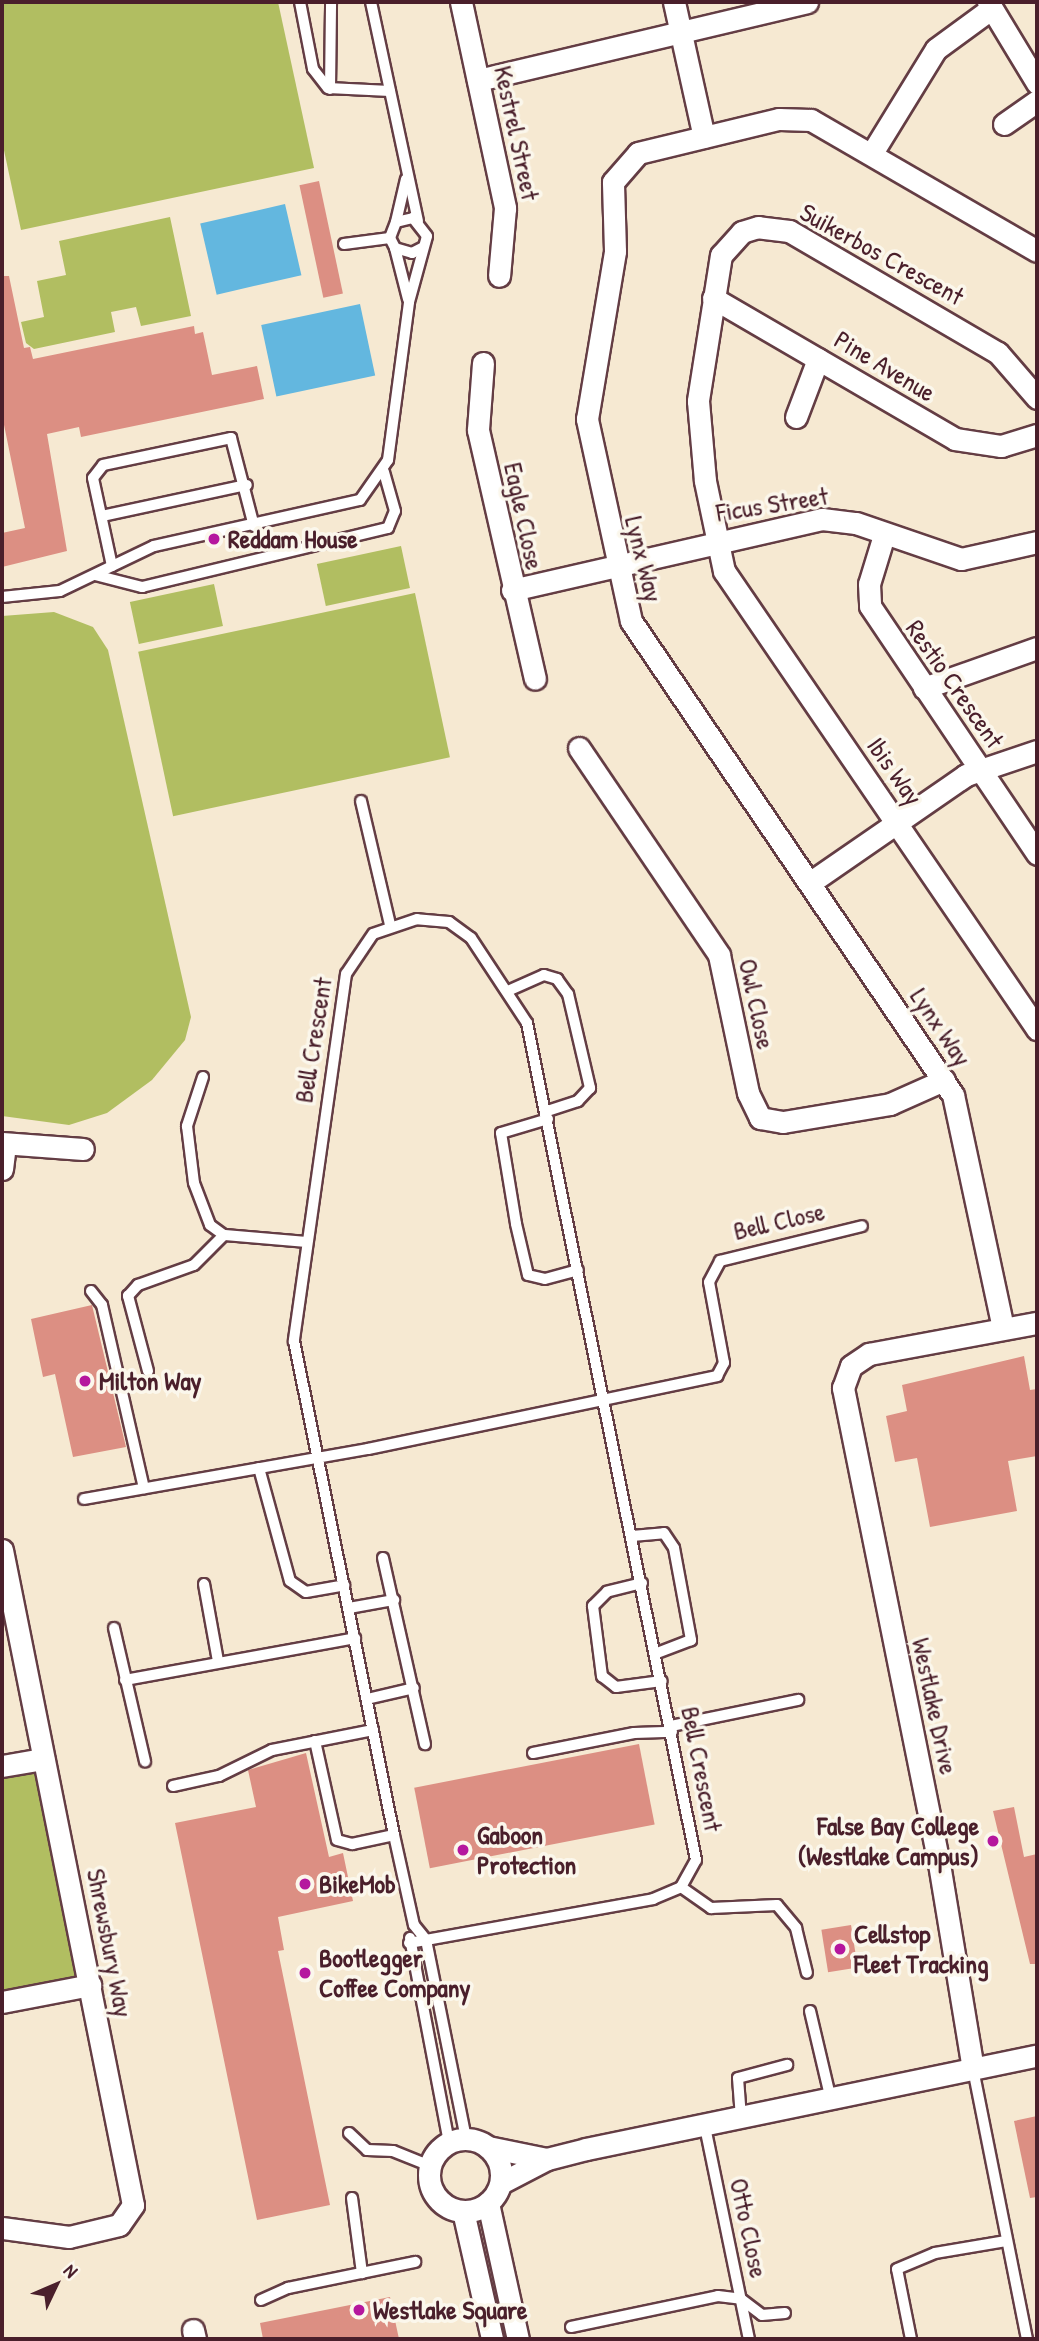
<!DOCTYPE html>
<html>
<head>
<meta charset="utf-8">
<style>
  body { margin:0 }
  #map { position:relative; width:1039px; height:2341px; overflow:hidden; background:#f6e9d2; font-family:"Patrick Hand",sans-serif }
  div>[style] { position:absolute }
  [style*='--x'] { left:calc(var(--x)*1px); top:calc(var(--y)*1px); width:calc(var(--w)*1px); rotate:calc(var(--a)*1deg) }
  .green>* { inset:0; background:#b1be61; transform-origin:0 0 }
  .water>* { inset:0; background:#63b7df; transform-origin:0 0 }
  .building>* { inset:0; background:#dc8f83; transform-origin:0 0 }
  .roads { filter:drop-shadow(2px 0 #643d44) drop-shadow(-2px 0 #643d44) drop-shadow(0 2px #643d44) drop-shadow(0 -2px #643d44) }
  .service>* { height:10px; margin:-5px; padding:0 5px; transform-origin:5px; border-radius:5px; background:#fff }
  .minor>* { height:21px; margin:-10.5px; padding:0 10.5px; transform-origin:10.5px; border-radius:10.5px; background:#fff }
  .minor>.ring { margin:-10.5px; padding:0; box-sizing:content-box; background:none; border:21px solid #fff; border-radius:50% }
  .dots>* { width:19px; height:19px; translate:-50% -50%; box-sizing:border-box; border:4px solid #fbf7ec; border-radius:50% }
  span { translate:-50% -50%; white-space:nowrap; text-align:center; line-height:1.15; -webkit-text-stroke:7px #fbf7ec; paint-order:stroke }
  .street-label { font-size:26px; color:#4a1f2b }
  .poi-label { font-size:26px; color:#4a1f2b; font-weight:700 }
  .left { translate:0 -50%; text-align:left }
  .right { translate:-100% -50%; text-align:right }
  .frame { position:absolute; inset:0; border:4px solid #4a1f2b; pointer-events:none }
  .north { position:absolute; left:21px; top:2250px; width:70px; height:70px; -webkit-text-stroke:5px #fbf7ec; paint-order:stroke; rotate:46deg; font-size:19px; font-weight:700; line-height:28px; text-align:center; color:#4a1f2b }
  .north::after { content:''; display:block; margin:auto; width:24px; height:32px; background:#4a1f2b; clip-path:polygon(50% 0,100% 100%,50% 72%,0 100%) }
</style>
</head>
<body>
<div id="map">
  <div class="green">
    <i style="clip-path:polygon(2px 2px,278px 2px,314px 168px,21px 230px,2px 141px)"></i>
    <i style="clip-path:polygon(170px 217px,191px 316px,141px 326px,136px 307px,111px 312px,115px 332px,34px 349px,26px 343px,21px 322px,44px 317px,37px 281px,66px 275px,59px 241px)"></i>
    <i style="left:401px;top:546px;width:43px;height:86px;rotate:78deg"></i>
    <i style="left:214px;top:584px;width:43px;height:86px;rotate:78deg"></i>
    <i style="left:415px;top:593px;width:168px;height:283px;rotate:78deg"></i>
    <i style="clip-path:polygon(54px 612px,93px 627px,108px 650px,191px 1017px,185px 1040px,152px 1080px,107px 1113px,69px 1125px,2px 1116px,2px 616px)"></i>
    <i style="clip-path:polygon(43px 1759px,90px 1985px,2px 2002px,2px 1766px)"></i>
  </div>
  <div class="water">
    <i style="left:285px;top:204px;width:73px;height:87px;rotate:77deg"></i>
    <i style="left:360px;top:304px;width:73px;height:101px;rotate:78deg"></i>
  </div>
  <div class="building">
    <i style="left:319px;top:181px;width:115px;height:20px;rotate:78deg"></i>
    <i style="clip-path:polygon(2px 276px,9px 276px,24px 348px,30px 347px,33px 359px,194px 326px,195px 334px,203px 332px,212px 375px,257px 366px,264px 399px,81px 437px,79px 427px,47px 434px,67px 551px,2px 567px,2px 533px,25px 528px,2px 415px)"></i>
    <i style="clip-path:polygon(92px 1305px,126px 1447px,73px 1457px,55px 1374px,43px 1377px,31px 1319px)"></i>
    <i style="clip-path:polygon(1024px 1356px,1030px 1390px,1037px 1389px,1037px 1456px,1008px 1461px,1017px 1511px,930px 1527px,917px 1458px,895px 1462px,886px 1416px,907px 1411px,902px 1385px)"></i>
    <i style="left:639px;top:1744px;width:82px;height:229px;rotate:79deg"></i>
    <i style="clip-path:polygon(306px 1753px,329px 1857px,343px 1853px,353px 1901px,278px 1917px,284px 1950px,278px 1951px,330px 2205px,257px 2220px,175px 1823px,256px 1807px,248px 1770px)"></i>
    <i style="clip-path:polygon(1014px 1807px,1024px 1857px,1037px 1854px,1037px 1964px,1030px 1964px,993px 1811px)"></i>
    <i style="left:851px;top:1925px;width:43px;height:30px;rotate:81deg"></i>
    <i style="clip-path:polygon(1037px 2116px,1037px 2197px,1030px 2198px,1014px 2121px)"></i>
    <i style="clip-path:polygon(390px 2297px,399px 2339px,263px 2339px,260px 2323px)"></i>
  </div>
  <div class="roads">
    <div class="service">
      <i style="--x:300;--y:2;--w:68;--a:79"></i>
      <i style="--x:313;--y:69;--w:24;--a:52"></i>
      <i style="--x:328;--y:88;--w:62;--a:2.8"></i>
      <i style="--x:371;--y:2;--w:224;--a:77.9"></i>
      <i style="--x:330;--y:89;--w:87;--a:-89.3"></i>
      <i style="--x:396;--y:222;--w:44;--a:-76.9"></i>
      <i style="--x:344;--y:244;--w:46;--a:-7.4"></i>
      <i style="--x:395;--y:248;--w:53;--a:75.7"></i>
      <i style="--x:102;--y:516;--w:148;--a:-12.1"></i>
      <i style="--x:112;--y:566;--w:90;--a:-102.2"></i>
      <i style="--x:93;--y:478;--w:16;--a:-52"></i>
      <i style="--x:103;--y:465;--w:131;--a:-11.9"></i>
      <i style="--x:231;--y:438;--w:91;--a:75.4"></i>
      <i style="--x:95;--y:575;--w:49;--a:14.3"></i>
      <i style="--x:142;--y:587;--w:253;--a:-13.5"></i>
      <i style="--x:388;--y:528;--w:18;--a:-68"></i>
      <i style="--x:395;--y:511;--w:41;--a:-105.8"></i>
      <i style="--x:2;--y:597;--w:58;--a:-5.9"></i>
      <i style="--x:60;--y:591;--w:104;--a:-25.6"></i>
      <i style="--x:154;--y:546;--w:211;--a:-12.6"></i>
      <i style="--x:360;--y:500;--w:49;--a:-55"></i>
      <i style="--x:388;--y:460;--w:159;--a:-82.4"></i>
      <i style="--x:409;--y:302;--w:68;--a:-74.7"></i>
      <i style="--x:427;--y:236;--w:23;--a:-128"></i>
      <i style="--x:413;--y:218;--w:17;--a:167"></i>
      <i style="--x:396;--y:222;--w:17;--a:111"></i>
      <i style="--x:390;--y:238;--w:11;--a:63"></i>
      <i style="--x:395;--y:248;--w:18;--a:16"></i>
      <i style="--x:412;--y:253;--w:11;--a:-27"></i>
      <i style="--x:361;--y:801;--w:127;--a:76.8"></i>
      <i style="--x:510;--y:990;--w:37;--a:-24"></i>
      <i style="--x:544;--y:975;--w:14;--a:17"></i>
      <i style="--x:557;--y:979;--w:19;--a:54"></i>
      <i style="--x:568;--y:994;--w:97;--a:76.8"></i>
      <i style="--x:590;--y:1088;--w:18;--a:133"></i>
      <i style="--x:578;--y:1101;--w:33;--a:162"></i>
      <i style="--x:203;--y:1077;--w:52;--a:108.1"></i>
      <i style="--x:187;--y:1126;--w:57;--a:83"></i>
      <i style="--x:194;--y:1183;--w:45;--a:69.1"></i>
      <i style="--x:210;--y:1225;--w:17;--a:36"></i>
      <i style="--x:224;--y:1235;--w:81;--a:4.9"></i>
      <i style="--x:548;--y:1119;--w:49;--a:163.4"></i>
      <i style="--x:501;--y:1133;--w:92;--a:80.6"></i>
      <i style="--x:516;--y:1224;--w:52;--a:76.8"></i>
      <i style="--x:528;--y:1275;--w:17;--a:13"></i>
      <i style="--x:545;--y:1279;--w:34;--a:-15"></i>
      <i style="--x:91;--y:1291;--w:18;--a:52"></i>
      <i style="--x:102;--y:1305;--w:188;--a:77.1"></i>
      <i style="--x:148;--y:1371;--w:78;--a:-104.9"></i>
      <i style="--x:128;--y:1296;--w:15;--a:-48"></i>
      <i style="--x:138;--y:1285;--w:59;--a:-19.7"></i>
      <i style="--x:194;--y:1265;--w:42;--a:-45"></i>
      <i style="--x:259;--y:1468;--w:117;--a:74.7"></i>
      <i style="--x:290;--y:1581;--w:19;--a:35"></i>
      <i style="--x:306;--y:1592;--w:39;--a:-10"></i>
      <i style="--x:84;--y:1499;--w:288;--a:-10"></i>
      <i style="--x:368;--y:1449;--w:357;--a:-11.8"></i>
      <i style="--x:717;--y:1376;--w:15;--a:-62"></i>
      <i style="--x:724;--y:1363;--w:82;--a:-100.5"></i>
      <i style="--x:709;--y:1282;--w:24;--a:-62"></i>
      <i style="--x:720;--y:1261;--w:146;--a:-13.8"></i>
      <i style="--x:632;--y:1536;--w:32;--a:-5"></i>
      <i style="--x:664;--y:1533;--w:18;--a:56"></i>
      <i style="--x:674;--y:1548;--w:94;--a:79.5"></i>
      <i style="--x:691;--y:1640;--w:36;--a:159"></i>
      <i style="--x:383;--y:1558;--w:191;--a:77.3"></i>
      <i style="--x:642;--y:1583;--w:36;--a:166"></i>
      <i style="--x:607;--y:1592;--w:20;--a:135"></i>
      <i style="--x:593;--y:1606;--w:71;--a:82.7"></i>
      <i style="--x:602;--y:1676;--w:18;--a:38"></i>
      <i style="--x:616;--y:1687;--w:46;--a:-7.4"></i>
      <i style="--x:204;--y:1584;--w:78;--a:79.7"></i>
      <i style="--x:349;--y:1608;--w:46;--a:-10.1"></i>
      <i style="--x:114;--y:1628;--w:137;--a:76.9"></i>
      <i style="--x:125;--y:1680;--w:234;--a:-10.3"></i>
      <i style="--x:367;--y:1699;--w:48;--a:-13.2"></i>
      <i style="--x:671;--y:1726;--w:130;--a:-11.6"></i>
      <i style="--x:315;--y:1741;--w:101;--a:77.5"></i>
      <i style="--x:337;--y:1840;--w:16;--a:15"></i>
      <i style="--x:352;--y:1844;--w:43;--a:-12.1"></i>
      <i style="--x:533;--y:1753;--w:103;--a:-11.2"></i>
      <i style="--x:634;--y:1733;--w:38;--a:-2"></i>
      <i style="--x:173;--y:1786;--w:47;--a:-12.3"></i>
      <i style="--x:219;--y:1776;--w:59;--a:-26.1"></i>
      <i style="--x:272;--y:1750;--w:103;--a:-11.2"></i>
      <i style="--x:681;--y:1887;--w:37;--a:35"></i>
      <i style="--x:711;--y:1908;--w:66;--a:-2.6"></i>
      <i style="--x:777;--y:1905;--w:30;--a:50"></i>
      <i style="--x:796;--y:1928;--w:46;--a:76.3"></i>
      <i style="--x:410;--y:1938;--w:208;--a:79.2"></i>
      <i style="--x:409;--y:1943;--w:17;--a:-10"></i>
      <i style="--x:426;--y:1940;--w:231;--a:-10.2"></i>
      <i style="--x:653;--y:1899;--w:30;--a:-23"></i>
      <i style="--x:681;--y:1887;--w:31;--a:-61"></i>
      <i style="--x:696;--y:1860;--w:854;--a:-101.42"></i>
      <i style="--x:527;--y:1023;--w:102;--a:-123.4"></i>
      <i style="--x:471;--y:938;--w:27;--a:-144"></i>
      <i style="--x:449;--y:922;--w:32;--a:-175"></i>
      <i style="--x:417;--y:919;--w:46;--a:161.2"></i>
      <i style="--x:373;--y:934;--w:48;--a:124"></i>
      <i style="--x:346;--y:974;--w:371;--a:98.1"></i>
      <i style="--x:294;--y:1341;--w:504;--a:78.56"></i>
      <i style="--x:394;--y:1835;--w:92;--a:77.5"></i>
      <i style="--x:414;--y:1925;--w:19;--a:51"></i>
      <i style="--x:426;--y:1940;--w:202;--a:78.6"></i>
      <i style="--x:810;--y:2011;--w:91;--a:76.7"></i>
      <i style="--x:973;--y:2069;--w:275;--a:78.7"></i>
      <i style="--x:741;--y:2118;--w:40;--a:-94.3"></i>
      <i style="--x:738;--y:2078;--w:51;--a:-14.9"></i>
      <i style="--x:705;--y:2127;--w:217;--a:78.3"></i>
      <i style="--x:349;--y:2133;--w:25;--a:43"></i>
      <i style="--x:367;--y:2150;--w:26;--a:2"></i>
      <i style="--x:393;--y:2151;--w:40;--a:22"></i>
      <i style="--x:352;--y:2198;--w:76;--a:82.4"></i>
      <i style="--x:261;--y:2300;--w:30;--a:-24"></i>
      <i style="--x:288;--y:2288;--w:130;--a:-11.6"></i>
      <i style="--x:571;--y:2327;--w:150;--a:-11.9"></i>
      <i style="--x:718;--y:2296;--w:23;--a:7"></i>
      <i style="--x:741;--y:2299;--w:26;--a:37"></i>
      <i style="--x:762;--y:2315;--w:23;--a:-5"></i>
      <i style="--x:911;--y:2339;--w:71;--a:-101.3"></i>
      <i style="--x:897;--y:2269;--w:41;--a:-22.8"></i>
      <i style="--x:935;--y:2253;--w:72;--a:-9.6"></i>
    </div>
    <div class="minor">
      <i style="--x:461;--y:2;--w:211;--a:77.9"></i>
      <i style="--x:505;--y:208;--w:68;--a:95"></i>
      <i style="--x:674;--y:2;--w:138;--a:77.5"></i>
      <i style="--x:988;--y:2;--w:95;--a:58.8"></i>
      <i style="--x:478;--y:80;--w:338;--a:-13.3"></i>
      <i style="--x:1004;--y:124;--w:40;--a:-34.9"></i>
      <i style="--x:872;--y:153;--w:122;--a:-58.4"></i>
      <i style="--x:936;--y:49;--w:69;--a:-36.2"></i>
      <i style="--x:713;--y:298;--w:280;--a:30.2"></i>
      <i style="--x:955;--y:439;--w:47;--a:8.7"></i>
      <i style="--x:1001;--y:446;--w:38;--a:-17"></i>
      <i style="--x:483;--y:363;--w:67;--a:94.3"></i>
      <i style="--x:478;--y:430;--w:255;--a:77.1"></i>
      <i style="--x:1037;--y:398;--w:60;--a:-130.9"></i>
      <i style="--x:998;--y:353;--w:242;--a:-149.7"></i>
      <i style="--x:789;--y:231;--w:31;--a:-173"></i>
      <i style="--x:758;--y:227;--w:17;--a:163"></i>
      <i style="--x:742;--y:232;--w:31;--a:132"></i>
      <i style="--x:721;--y:255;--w:148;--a:99"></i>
      <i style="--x:698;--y:401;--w:80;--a:85"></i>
      <i style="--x:705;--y:481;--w:92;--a:78.1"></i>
      <i style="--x:724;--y:571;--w:555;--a:55.65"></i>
      <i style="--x:796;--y:417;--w:62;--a:-69.2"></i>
      <i style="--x:884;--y:535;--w:51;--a:107"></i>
      <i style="--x:869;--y:584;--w:22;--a:87"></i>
      <i style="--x:870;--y:606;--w:299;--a:56"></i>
      <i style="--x:512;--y:590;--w:318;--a:-12.9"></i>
      <i style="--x:822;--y:519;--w:34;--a:7"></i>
      <i style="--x:856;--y:523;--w:111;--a:18.9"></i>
      <i style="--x:961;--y:559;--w:78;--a:-12.6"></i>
      <i style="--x:924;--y:688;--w:120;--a:-19.5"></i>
      <i style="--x:579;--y:748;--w:250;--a:55.9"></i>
      <i style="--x:719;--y:955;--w:141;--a:78.1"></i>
      <i style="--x:748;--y:1093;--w:28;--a:64"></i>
      <i style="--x:760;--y:1118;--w:23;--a:10"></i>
      <i style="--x:783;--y:1122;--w:109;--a:-9.5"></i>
      <i style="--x:890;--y:1104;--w:59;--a:-24"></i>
      <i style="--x:811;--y:882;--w:188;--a:-34.6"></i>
      <i style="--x:966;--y:775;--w:75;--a:-18.7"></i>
      <i style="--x:2;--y:1143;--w:81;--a:4.2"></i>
      <i style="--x:2;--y:1169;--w:25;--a:-83"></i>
      <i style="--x:1003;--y:1328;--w:238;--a:-102.1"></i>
      <i style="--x:953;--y:1095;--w:573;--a:-124.19"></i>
      <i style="--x:631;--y:621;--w:207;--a:-102.3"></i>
      <i style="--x:587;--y:419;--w:170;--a:-80.5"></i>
      <i style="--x:615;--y:251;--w:69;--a:-91.7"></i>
      <i style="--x:613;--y:182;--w:38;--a:-49"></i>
      <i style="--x:638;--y:153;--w:145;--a:-13.6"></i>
      <i style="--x:779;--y:119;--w:32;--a:2"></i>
      <i style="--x:811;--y:120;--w:261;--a:30.1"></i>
      <i style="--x:2;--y:1550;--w:668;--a:78.69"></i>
      <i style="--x:133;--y:2205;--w:24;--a:125"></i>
      <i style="--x:119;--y:2225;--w:51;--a:166.5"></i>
      <i style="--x:69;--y:2237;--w:68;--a:-172.3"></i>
      <i style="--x:2;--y:1766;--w:42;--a:-9.7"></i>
      <i style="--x:2;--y:2002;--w:90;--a:-10.9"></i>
      <i style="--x:973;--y:2069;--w:208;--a:-99.4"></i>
      <i style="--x:939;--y:1864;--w:486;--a:-101.4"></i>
      <i style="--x:843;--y:1388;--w:23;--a:-70"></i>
      <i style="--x:851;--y:1366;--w:22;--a:-34"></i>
      <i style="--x:869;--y:1354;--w:171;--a:-10.5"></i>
      <i class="ring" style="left:429px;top:2139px;width:51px;height:51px"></i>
      <i style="--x:488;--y:2147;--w:60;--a:11.5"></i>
      <i style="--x:501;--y:2183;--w:52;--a:-27.6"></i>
      <i style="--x:547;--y:2159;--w:40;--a:-14.4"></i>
      <i style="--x:586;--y:2149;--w:460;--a:-11.7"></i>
      <i style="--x:488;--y:2203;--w:139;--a:77.6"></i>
      <i style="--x:463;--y:2211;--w:131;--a:77.2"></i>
      <i style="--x:193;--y:2330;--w:9;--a:77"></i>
    </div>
  </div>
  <div class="dots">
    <i style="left:214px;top:539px;background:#b5179e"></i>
    <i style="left:85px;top:1381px;background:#b5179e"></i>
    <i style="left:993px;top:1841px;background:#b5179e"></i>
    <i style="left:463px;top:1850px;background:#b5179e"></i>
    <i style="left:305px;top:1884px;background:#b5179e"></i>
    <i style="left:840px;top:1949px;background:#b5179e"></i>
    <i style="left:305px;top:1973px;background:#b5179e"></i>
    <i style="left:359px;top:2310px;background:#b5179e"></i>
  </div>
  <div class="street-label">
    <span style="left:517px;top:133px;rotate:78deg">Kestrel Street</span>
    <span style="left:882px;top:254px;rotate:29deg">Suikerbos Crescent</span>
    <span style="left:885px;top:366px;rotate:31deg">Pine Avenue</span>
    <span style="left:772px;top:504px;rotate:-9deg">Ficus Street</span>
    <span style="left:524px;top:516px;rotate:78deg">Eagle Close</span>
    <span style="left:644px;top:559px;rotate:76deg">Lynx Way</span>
    <span style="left:955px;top:684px;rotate:55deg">Restio Crescent</span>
    <span style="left:895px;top:771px;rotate:55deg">Ibis Way</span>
    <span style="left:757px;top:1004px;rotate:78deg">Owl Close</span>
    <span style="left:941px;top:1027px;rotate:56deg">Lynx Way</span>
    <span style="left:313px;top:1040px;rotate:-81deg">Bell Crescent</span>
    <span style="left:779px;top:1221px;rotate:-13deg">Bell Close</span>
    <span style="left:935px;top:1706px;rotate:78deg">Westlake Drive</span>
    <span style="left:702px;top:1769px;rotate:79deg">Bell Crescent</span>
    <span style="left:110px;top:1943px;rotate:79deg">Shrewsbury Way</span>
    <span style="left:749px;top:2228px;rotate:78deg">Otto Close</span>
  </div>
  <div class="poi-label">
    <span class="left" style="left:228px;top:539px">Reddam House</span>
    <span class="left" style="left:99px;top:1381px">Milton Way</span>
    <span class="right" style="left:979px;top:1841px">False Bay College<br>(Westlake Campus)</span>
    <span class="left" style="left:477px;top:1850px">Gaboon<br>Protection</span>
    <span class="left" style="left:319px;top:1884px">BikeMob</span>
    <span class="left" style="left:854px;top:1949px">Cellstop<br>Fleet Tracking</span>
    <span class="left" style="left:319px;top:1973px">Bootlegger<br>Coffee Company</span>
    <span class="left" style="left:373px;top:2310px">Westlake Square</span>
  </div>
  <div class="frame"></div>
  <div class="north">N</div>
</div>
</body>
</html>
